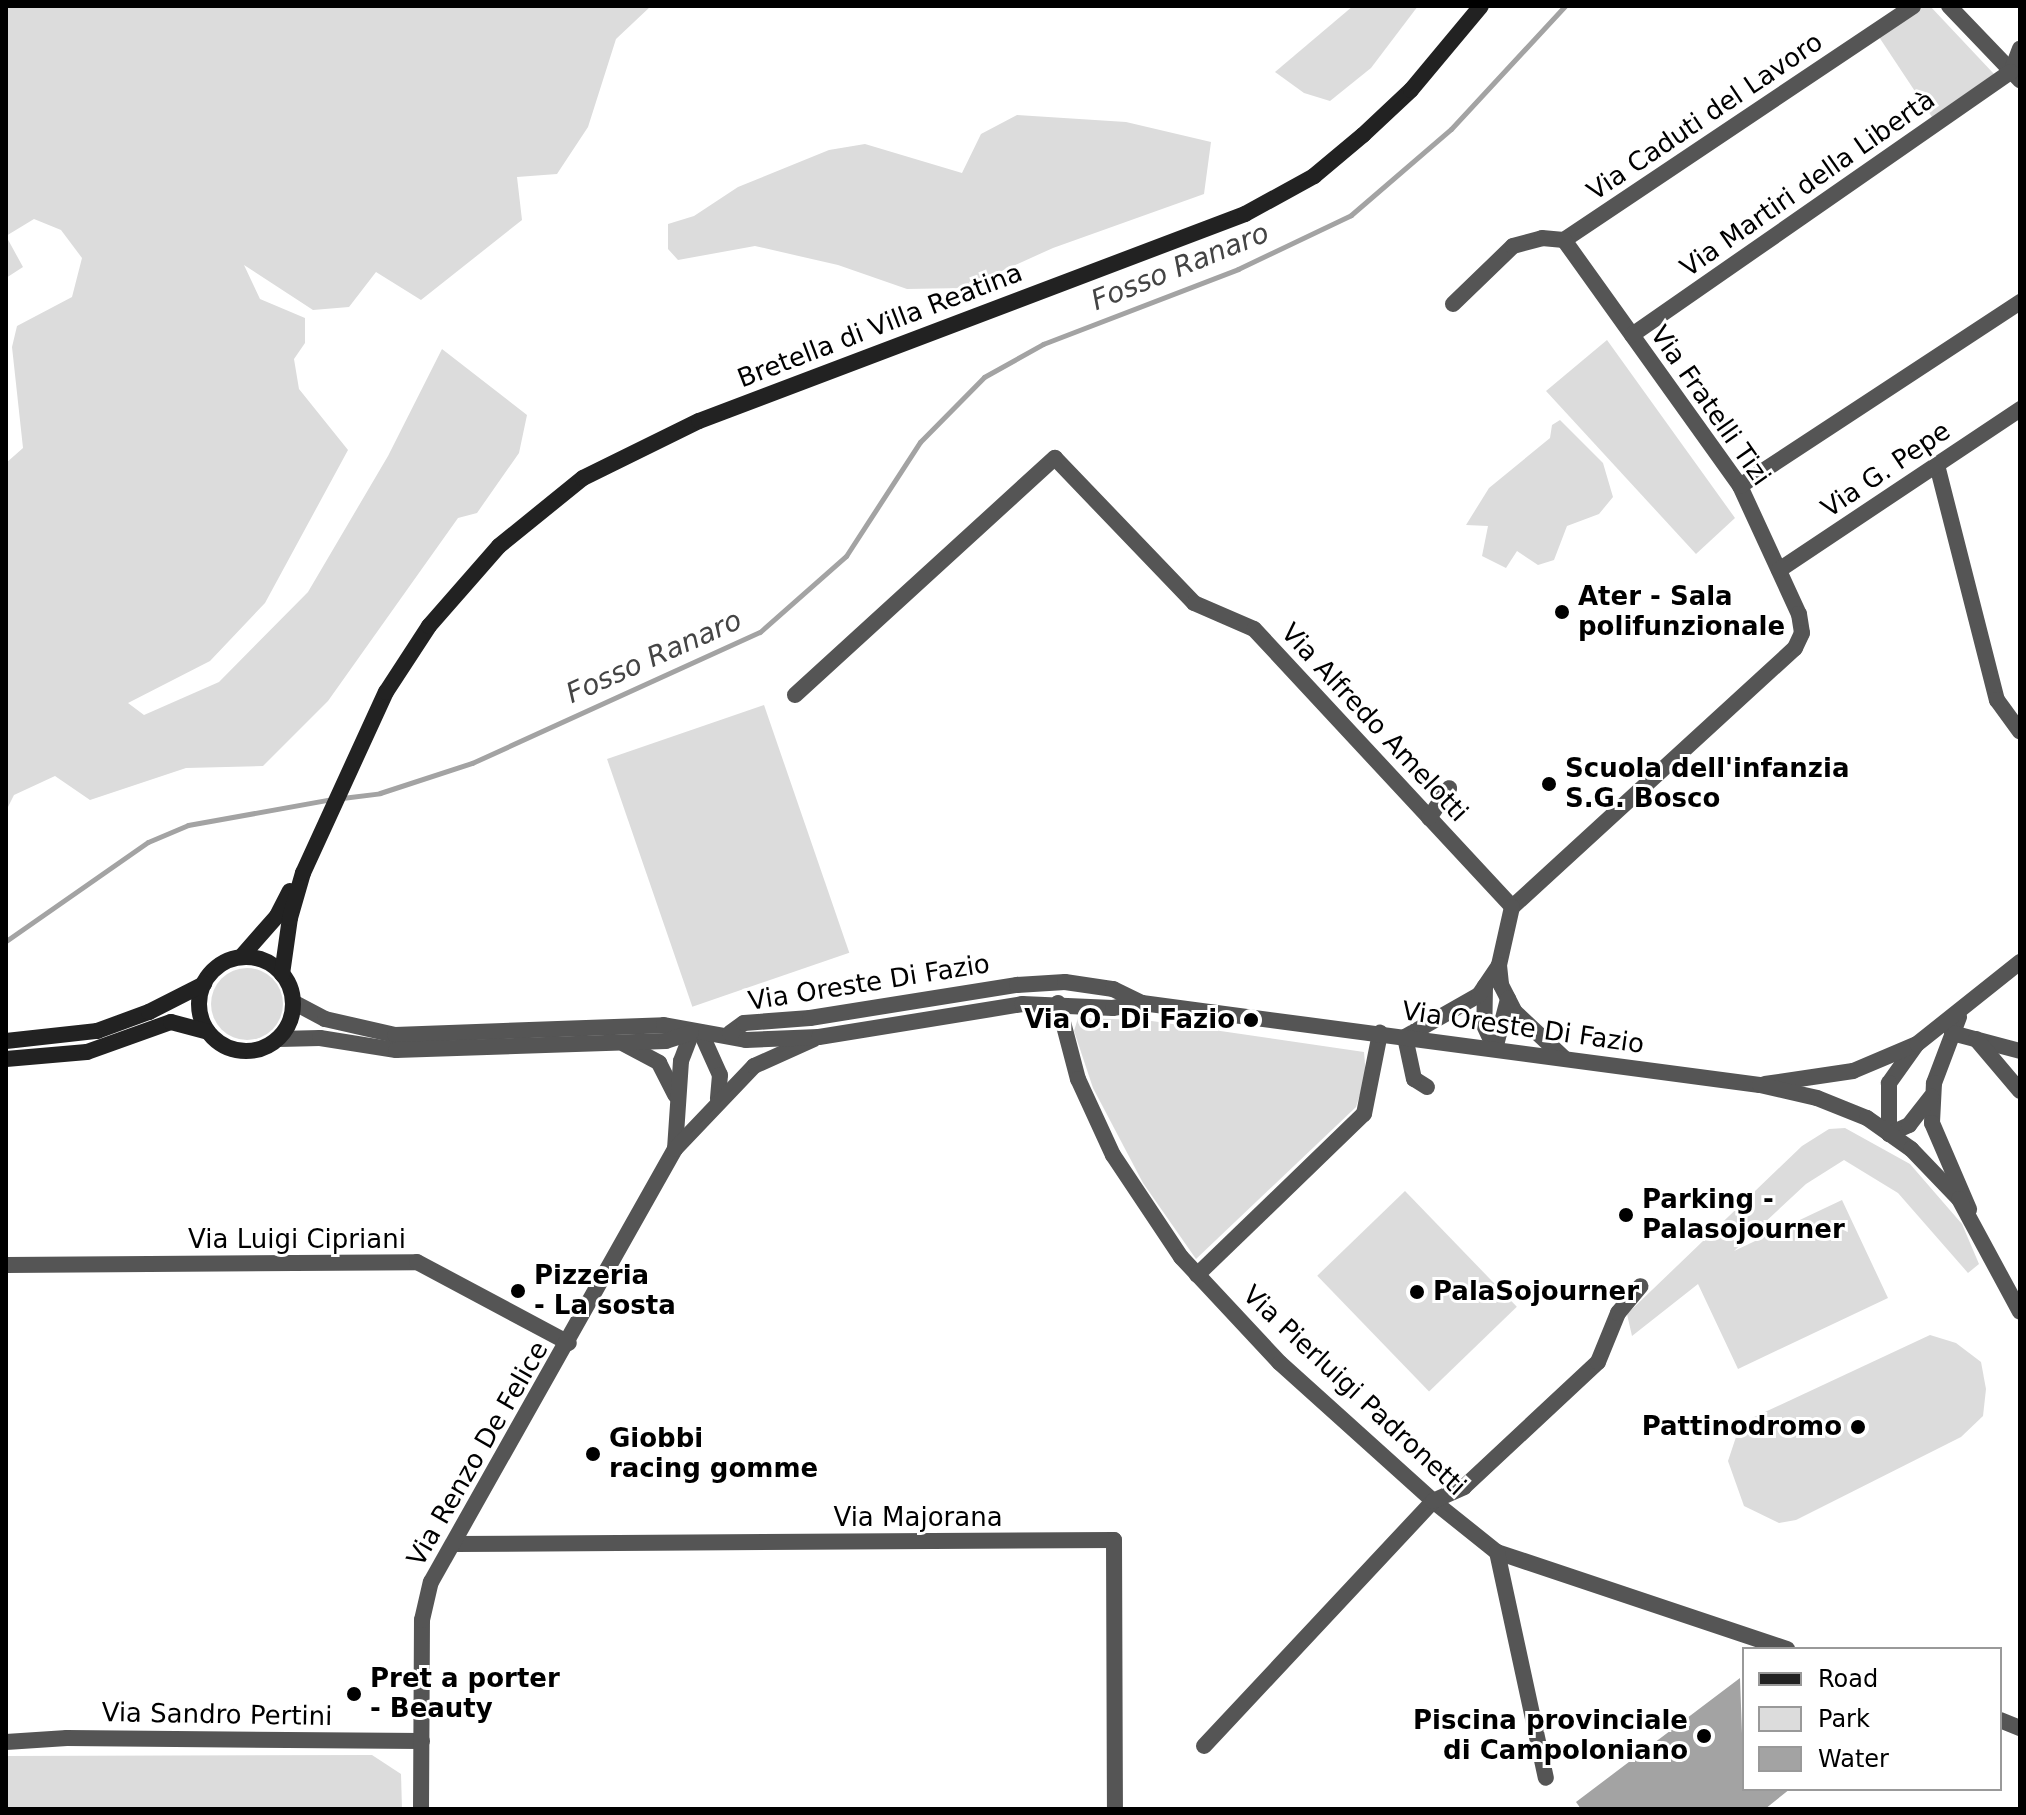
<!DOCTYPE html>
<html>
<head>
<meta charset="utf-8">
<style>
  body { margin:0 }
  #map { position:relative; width:2026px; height:1815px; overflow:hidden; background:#fff; font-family:"DejaVu Sans",sans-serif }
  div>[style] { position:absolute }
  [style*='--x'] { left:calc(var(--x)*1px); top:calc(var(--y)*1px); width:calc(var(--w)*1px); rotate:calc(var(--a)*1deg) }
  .green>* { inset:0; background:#dcdcdc; transform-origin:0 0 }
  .round { border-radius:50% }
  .water>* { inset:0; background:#a3a3a3 }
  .stream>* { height:5px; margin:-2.5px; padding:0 2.5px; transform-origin:2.5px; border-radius:2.5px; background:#a3a3a3 }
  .minor>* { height:16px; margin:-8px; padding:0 8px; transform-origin:8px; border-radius:8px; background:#555 }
  .tertiary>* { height:16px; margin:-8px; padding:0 8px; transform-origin:8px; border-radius:8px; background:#555 }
  .secondary>* { height:16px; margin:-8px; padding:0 8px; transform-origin:8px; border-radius:8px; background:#222 }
  .secondary>.ring { margin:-8px; padding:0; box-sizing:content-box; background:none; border:16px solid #222; border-radius:50% }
  .dots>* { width:22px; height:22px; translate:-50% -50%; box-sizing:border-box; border:4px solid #fff; border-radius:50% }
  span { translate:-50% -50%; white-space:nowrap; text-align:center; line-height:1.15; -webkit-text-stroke:6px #fff; paint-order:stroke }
  .street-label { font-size:26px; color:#000 }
  .poi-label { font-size:26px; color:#000; font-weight:700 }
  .left { translate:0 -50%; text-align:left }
  .right { translate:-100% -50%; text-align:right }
  .water-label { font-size:28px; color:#444; font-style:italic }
  .frame { position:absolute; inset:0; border:8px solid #000; pointer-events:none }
  .legend { position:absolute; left:1742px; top:1647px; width:260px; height:144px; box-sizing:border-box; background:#fff; border:2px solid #999; margin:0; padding:10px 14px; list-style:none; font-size:24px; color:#000 }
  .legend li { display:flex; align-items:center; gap:16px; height:40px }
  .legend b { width:40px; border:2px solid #999 }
</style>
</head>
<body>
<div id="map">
  <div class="green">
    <i style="clip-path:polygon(6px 6px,651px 6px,616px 39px,588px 127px,557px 174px,517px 177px,522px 220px,421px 300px,376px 272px,349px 307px,313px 310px,244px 265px,260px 299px,305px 318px,305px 343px,294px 359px,299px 389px,348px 450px,265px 603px,210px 661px,128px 703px,144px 715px,219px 682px,308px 592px,388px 456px,442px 349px,527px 415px,519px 453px,477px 513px,458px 518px,328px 701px,263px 766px,186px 768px,90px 800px,55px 776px,14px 795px,6px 811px,6px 463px,23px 448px,12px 347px,17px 326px,72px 297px,82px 258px,61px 230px,34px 219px,6px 236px,23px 267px,6px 278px)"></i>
    <i style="clip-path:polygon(1353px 6px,1418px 6px,1371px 68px,1330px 101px,1304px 93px,1275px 72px)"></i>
    <i style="clip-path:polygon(1924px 6px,1930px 6px,1994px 74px,1932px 117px,1879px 37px)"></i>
    <i style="clip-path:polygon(1017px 115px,1126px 122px,1211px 142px,1204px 194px,1053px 248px,964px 288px,907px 289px,838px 265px,755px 246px,678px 260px,668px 249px,668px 224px,694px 216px,738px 187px,829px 150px,865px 144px,962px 173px,981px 134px)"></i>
    <i style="clip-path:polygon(1607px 340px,1735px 518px,1696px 554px,1546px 391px)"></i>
    <i style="clip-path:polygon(1560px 420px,1603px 463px,1613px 497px,1599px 514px,1567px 526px,1554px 560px,1538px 565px,1517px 551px,1506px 568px,1482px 556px,1488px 526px,1466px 525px,1489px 488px,1550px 438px,1552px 425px)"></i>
    <i style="left:764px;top:705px;width:262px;height:166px;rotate:71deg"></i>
    <i class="round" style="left:211px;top:968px;width:72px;height:72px"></i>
    <i style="clip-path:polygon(1078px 1018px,1145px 1020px,1364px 1052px,1366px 1076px,1356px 1107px,1196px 1259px,1143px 1183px,1093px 1088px,1074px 1031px)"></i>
    <i style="clip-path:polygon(1845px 1128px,1910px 1164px,1962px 1224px,1979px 1264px,1968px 1273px,1898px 1193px,1844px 1160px,1806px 1184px,1734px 1251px,1842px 1200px,1888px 1298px,1738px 1369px,1698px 1284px,1632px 1336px,1627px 1314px,1802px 1146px,1829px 1129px)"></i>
    <i style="left:1405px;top:1191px;width:161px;height:122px;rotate:46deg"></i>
    <i style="clip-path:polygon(1930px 1335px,1956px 1343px,1981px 1362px,1986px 1389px,1983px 1416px,1961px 1437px,1796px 1520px,1779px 1523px,1744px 1506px,1728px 1461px,1736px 1437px,1752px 1418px)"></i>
    <i style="clip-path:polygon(372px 1755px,401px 1774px,402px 1809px,6px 1809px,6px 1756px)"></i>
  </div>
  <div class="water">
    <i style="clip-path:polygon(1740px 1678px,1744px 1789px,1790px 1789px,1765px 1809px,1581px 1809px,1576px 1802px)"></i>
  </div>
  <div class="stream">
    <i style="--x:342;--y:798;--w:38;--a:-7"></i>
    <i style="--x:380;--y:793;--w:97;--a:-18.1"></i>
    <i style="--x:472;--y:763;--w:316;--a:-24.5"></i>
    <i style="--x:760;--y:632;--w:115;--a:-41.5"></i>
    <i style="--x:846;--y:556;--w:136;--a:-57"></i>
    <i style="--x:920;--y:442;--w:91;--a:-45.4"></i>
    <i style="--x:984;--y:377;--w:68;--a:-29.2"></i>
    <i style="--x:1043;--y:344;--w:209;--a:-21"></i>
    <i style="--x:1238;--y:269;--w:125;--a:-25.5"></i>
    <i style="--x:1351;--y:215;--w:132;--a:-40.7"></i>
    <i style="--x:1451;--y:129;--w:168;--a:-47.2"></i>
    <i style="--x:6;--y:941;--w:173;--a:-34.9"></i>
    <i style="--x:148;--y:842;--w:43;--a:-23"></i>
    <i style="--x:188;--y:825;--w:146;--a:-10.2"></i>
  </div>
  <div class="minor">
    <i style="--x:1949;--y:6;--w:103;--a:46.2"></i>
    <i style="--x:2019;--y:67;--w:9;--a:148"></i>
    <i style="--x:2011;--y:72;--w:25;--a:-69"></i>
    <i style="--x:1564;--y:240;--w:420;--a:-33.8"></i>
    <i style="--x:1453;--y:304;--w:83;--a:-44"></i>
    <i style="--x:1513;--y:246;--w:30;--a:-15"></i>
    <i style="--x:1542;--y:238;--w:22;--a:5"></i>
    <i style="--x:1564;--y:240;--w:302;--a:54.4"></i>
    <i style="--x:1740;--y:486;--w:141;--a:65.3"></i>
    <i style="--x:1799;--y:614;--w:19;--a:81"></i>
    <i style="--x:1802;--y:633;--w:17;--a:115"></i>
    <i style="--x:1795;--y:648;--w:384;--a:137.5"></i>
    <i style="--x:1632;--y:335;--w:461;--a:-34.8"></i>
    <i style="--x:1937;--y:465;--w:243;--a:75.7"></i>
    <i style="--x:1997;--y:700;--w:39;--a:54"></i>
    <i style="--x:1740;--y:486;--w:335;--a:-33.3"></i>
    <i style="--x:1779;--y:570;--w:290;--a:-33.7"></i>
    <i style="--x:795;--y:695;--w:352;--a:-42.4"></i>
    <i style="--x:1055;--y:458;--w:201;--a:46.2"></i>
    <i style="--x:1194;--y:603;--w:65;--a:23.4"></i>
    <i style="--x:1254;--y:629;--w:379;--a:47.1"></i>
    <i style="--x:1512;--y:907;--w:59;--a:102.6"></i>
    <i style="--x:1499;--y:965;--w:20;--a:84"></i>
    <i style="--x:1501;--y:985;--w:30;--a:63"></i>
    <i style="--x:1515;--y:1012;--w:67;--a:43.2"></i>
    <i style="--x:1429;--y:818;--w:36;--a:-56"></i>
    <i style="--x:1485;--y:986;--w:39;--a:91"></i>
    <i style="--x:1484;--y:1025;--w:26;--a:65"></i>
    <i style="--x:1058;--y:1003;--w:79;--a:75.3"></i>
    <i style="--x:1078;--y:1079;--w:84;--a:65.3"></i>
    <i style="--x:1113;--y:1155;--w:123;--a:56.3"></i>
    <i style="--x:1181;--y:1257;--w:145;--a:47"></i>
    <i style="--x:1280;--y:1363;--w:206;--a:42"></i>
    <i style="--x:1433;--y:1501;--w:82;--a:38.6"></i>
    <i style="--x:1497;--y:1552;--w:306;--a:18.5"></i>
    <i style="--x:1959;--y:1017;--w:71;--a:110.7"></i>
    <i style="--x:1934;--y:1083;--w:40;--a:92.9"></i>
    <i style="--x:1932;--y:1123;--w:94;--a:66.7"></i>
    <i style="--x:701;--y:1033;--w:46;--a:65.7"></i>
    <i style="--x:720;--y:1075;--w:24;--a:95"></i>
    <i style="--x:1952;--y:1033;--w:70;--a:14.8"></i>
    <i style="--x:1976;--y:1039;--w:68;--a:49.8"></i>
    <i style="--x:624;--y:1044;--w:40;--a:28"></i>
    <i style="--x:659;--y:1063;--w:36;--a:63"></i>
    <i style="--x:1916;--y:1045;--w:47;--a:125.4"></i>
    <i style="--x:1889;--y:1083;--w:51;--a:90"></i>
    <i style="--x:1889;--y:1134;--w:22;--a:-24"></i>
    <i style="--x:1909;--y:1125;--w:36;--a:-52"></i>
    <i style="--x:1495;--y:1049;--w:52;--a:-75.4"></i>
    <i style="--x:1765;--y:1084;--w:89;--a:-8.4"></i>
    <i style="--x:1853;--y:1071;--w:69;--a:-22.9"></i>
    <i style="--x:1917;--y:1044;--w:132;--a:-38.5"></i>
    <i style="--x:1427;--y:1087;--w:15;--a:-148"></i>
    <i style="--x:1414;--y:1079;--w:43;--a:-102.1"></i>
    <i style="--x:1405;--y:1037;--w:85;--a:-29.6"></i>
    <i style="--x:1479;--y:995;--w:36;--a:-56"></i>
    <i style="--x:675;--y:1149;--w:88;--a:-86.1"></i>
    <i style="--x:681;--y:1061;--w:30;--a:-69"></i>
    <i style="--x:6;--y:1265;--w:411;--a:-0.4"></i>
    <i style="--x:417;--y:1262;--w:172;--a:28.1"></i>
    <i style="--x:1197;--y:1275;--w:232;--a:-44"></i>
    <i style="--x:1364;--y:1114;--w:83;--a:-78.8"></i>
    <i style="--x:455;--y:1544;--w:659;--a:-0.35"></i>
    <i style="--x:1114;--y:1540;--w:269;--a:89.8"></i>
    <i style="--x:1497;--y:1552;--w:231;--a:77.8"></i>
    <i style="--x:2000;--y:1720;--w:22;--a:22"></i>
    <i style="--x:6;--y:1742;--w:61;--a:-3.8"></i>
    <i style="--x:67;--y:1738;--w:355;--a:0.5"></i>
    <i style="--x:1204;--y:1746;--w:335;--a:-46.9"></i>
    <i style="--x:1433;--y:1501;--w:34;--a:-24"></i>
    <i style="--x:1464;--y:1487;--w:183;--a:-43"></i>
    <i style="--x:1598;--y:1362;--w:53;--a:-67.8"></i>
    <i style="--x:1618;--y:1313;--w:35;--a:-50"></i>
    <i style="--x:421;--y:1809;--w:189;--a:-89.7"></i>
    <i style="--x:422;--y:1620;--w:39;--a:-77"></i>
    <i style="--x:431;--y:1582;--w:497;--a:-60.6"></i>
    <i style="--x:675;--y:1149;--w:115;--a:-46.4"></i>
    <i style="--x:754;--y:1066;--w:66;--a:-24.2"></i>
  </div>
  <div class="tertiary">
    <i style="--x:293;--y:1002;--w:36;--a:28"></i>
    <i style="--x:325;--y:1019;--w:72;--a:12.9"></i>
    <i style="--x:395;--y:1035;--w:269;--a:-2.1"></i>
    <i style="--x:664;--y:1025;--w:83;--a:10.4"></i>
    <i style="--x:746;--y:1040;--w:73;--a:-2.4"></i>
    <i style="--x:819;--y:1037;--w:206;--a:-9.2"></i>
    <i style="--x:1022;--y:1004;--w:91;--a:2.5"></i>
    <i style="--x:1113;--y:1008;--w:29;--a:-10"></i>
    <i style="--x:1142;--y:1003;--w:623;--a:7.56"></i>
    <i style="--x:1760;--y:1085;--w:58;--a:12.8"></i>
    <i style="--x:1817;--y:1098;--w:54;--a:21.8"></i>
    <i style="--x:1867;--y:1118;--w:54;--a:35.2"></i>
    <i style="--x:1911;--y:1149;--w:69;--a:46.2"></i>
    <i style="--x:1959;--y:1199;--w:128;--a:61.6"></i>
    <i style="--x:730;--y:1033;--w:17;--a:-36"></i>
    <i style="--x:744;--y:1023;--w:66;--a:-4.3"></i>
    <i style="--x:810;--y:1018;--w:210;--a:-9.1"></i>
    <i style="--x:1017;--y:985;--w:48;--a:-3.6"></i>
    <i style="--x:1065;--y:982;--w:49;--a:8.3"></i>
    <i style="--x:1113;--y:989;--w:32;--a:26"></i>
    <i style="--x:279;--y:1039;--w:41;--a:-1.4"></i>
    <i style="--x:320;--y:1038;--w:77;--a:9"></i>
    <i style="--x:396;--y:1050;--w:270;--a:-1.9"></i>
    <i style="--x:666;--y:1041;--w:26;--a:-18"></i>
  </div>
  <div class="secondary">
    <i style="--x:241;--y:957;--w:55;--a:-48.7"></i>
    <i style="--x:277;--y:916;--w:28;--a:-63"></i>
    <i class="ring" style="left:199px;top:957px;width:78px;height:78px"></i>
    <i style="--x:282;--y:974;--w:57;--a:-81.9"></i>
    <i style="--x:290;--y:918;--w:47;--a:-73.9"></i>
    <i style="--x:303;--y:873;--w:199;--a:-65.4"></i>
    <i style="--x:386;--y:692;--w:79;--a:-56.9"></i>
    <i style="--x:429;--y:626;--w:106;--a:-48.8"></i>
    <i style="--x:499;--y:546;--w:108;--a:-39"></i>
    <i style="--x:583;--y:478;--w:129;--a:-26.2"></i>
    <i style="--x:699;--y:421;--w:584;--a:-20.76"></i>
    <i style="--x:1245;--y:214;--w:79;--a:-28.8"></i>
    <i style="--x:1314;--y:176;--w:64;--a:-39.9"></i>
    <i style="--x:1363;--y:135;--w:66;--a:-43.2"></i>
    <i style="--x:1411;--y:90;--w:109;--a:-50.2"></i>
    <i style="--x:6;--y:1041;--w:92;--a:-6.3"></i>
    <i style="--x:97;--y:1031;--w:55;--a:-20.1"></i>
    <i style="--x:149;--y:1012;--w:62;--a:-27"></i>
    <i style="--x:6;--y:1059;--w:81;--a:-4.9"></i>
    <i style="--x:87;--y:1052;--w:89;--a:-19.7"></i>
    <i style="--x:171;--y:1022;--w:38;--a:15"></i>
  </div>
  <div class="dots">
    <i style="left:1562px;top:612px;background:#000"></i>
    <i style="left:1549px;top:784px;background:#000"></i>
    <i style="left:1251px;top:1020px;background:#000"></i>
    <i style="left:1626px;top:1215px;background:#000"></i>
    <i style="left:518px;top:1291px;background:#000"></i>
    <i style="left:1417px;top:1292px;background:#000"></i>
    <i style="left:1858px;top:1427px;background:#000"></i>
    <i style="left:593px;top:1454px;background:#000"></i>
    <i style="left:354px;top:1694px;background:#000"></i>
    <i style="left:1704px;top:1736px;background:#000"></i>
  </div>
  <div class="street-label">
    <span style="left:1705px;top:117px;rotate:-34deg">Via Caduti del Lavoro</span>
    <span style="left:1808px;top:184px;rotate:-35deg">Via Martiri della Libertà</span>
    <span style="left:880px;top:326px;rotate:-21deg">Bretella di Villa Reatina</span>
    <span style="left:1710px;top:406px;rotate:55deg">Via Fratelli Tizi</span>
    <span style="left:1886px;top:470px;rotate:-34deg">Via G. Pepe</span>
    <span style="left:1374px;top:723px;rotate:47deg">Via Alfredo Amelotti</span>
    <span style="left:869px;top:983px;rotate:-9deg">Via Oreste Di Fazio</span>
    <span style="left:1523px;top:1028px;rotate:8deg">Via Oreste Di Fazio</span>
    <span style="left:297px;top:1240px">Via Luigi Cipriani</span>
    <span style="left:1354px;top:1391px;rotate:43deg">Via Pierluigi Padronetti</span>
    <span style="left:478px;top:1454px;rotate:-60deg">Via Renzo De Felice</span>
    <span style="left:918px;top:1518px">Via Majorana</span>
    <span style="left:217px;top:1715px;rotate:1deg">Via Sandro Pertini</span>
  </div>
  <div class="poi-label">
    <span class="left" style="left:1578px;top:612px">Ater - Sala<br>polifunzionale</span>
    <span class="left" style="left:1565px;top:784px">Scuola dell'infanzia<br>S.G. Bosco</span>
    <span class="right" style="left:1235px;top:1020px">Via O. Di Fazio</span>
    <span class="left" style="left:1642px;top:1215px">Parking -<br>Palasojourner</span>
    <span class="left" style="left:534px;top:1291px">Pizzeria<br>- La sosta</span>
    <span class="left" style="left:1433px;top:1292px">PalaSojourner</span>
    <span class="right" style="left:1842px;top:1427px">Pattinodromo</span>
    <span class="left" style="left:609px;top:1454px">Giobbi<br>racing gomme</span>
    <span class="left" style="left:370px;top:1694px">Pret a porter<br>- Beauty</span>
    <span class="right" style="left:1688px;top:1736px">Piscina provinciale<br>di Campoloniano</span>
  </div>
  <div class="water-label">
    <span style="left:1180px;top:267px;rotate:-22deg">Fosso Ranaro</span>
    <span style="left:654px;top:657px;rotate:-24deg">Fosso Ranaro</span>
  </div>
  <div class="frame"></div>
  <ul class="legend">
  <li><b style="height:10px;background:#222"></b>Road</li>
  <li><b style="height:22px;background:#dcdcdc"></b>Park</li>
  <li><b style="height:22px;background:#a3a3a3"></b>Water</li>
  </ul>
</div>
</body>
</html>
